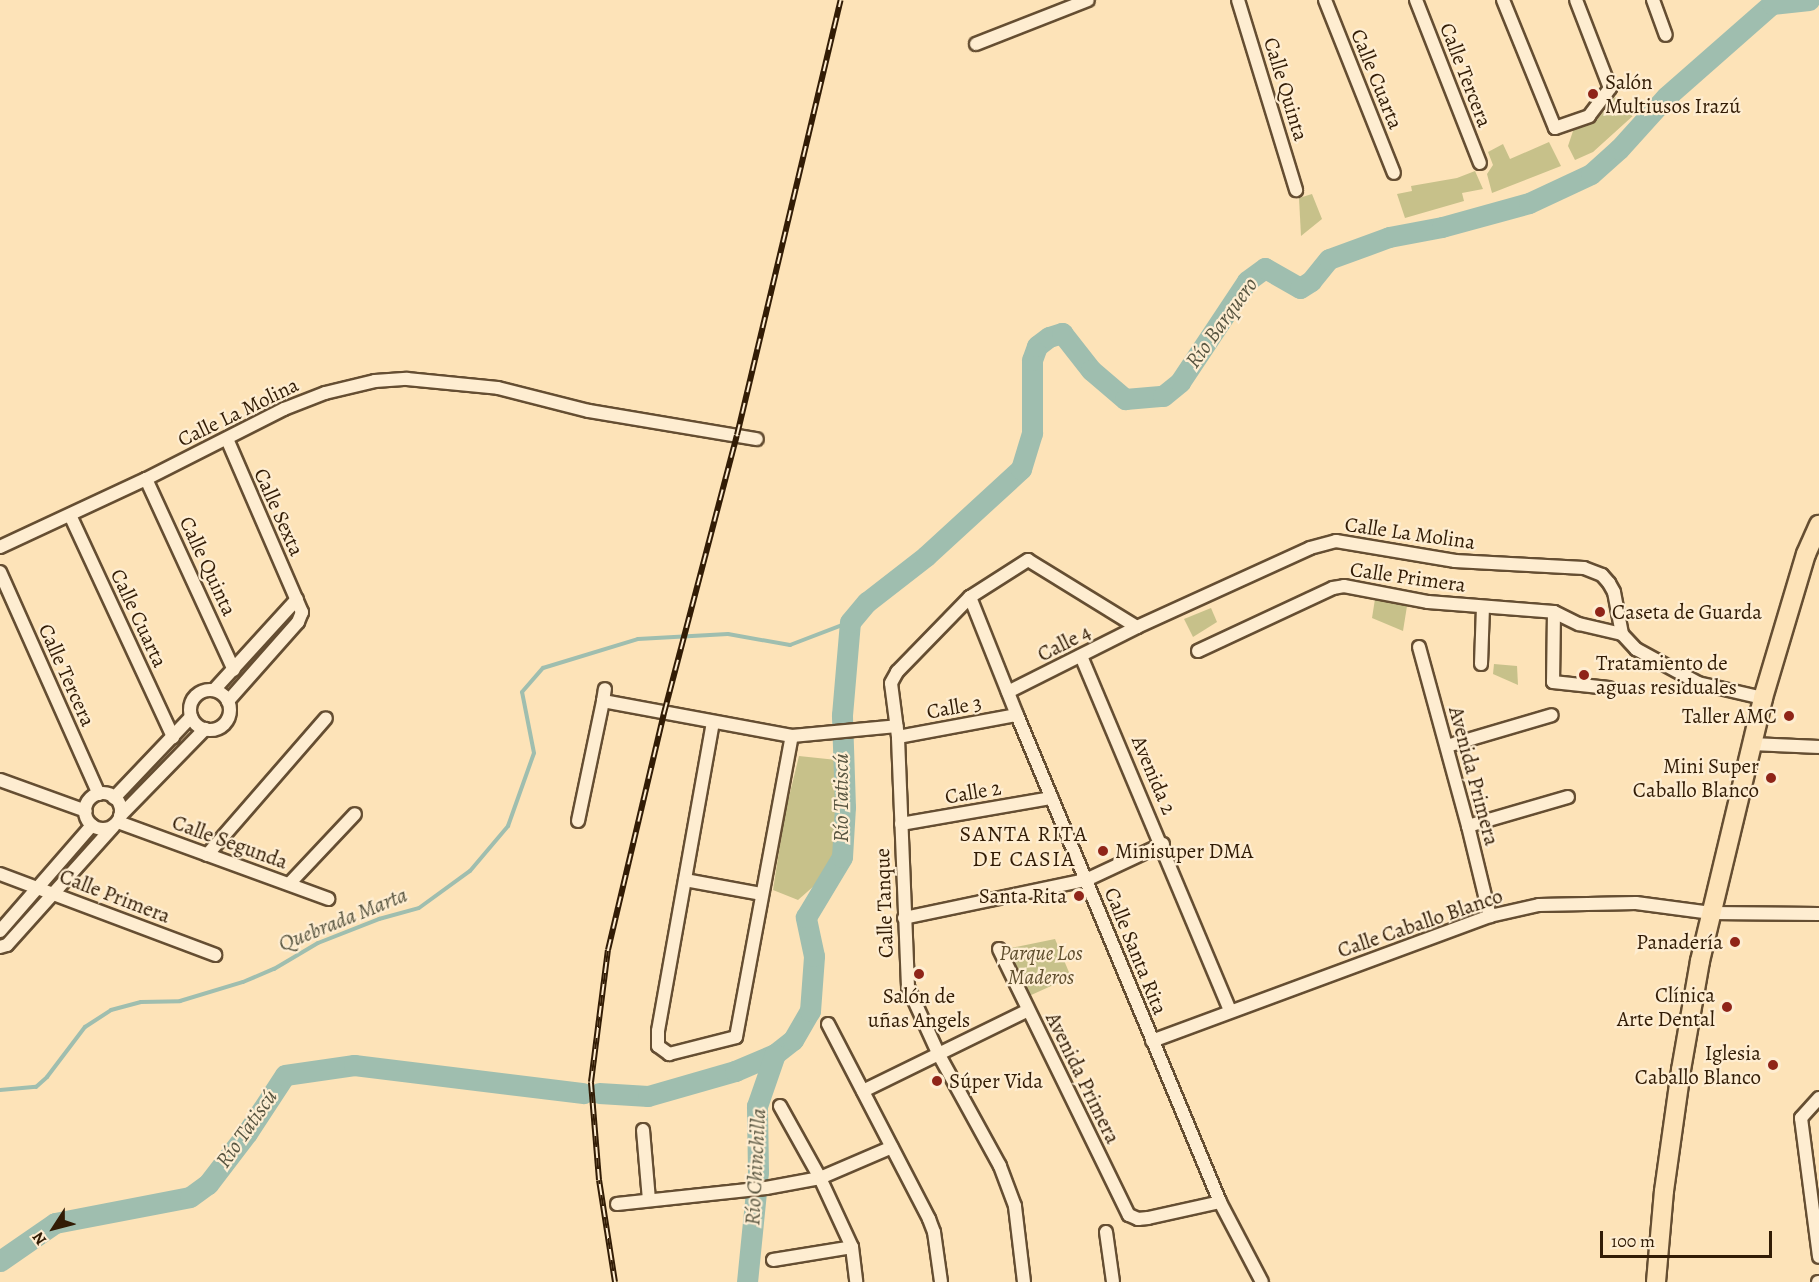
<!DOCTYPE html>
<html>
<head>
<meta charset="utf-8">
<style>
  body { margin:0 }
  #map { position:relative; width:1819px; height:1282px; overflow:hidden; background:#fde3b8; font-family:Alegreya,serif }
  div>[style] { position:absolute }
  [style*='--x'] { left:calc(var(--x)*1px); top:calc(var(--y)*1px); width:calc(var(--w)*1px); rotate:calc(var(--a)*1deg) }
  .green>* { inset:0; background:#c7c18a }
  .stream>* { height:4px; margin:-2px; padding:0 2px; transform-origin:2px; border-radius:2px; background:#9fbeaf }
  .river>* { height:21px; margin:-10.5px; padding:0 10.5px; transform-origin:10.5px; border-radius:10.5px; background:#9fbeaf }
  .roads { filter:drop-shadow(2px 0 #654e32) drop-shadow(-2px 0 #654e32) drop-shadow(0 2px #654e32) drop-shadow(0 -2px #654e32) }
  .street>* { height:12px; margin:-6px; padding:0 6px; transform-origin:6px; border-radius:6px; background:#feedd1 }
  .street>.ring { margin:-6px; padding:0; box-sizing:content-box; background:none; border:12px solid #feedd1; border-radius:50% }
  .primary>* { height:18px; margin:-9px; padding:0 9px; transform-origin:9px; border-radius:9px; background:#fde3b8 }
  .rail>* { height:6px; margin-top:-3px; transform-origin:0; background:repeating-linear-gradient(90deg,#feedd1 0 11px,#321c05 0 22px); box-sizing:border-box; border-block:2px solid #321c05 }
  .dots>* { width:16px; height:16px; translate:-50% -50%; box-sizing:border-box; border:3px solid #feedd1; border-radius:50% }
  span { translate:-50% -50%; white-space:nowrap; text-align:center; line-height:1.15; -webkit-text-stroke:4.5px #feedd1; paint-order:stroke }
  .street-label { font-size:21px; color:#321c05 }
  .poi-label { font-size:21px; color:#321c05 }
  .left { translate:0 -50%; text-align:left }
  .right { translate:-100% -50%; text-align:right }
  .park-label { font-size:21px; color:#5f4e2d; font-style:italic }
  .water-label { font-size:22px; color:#585540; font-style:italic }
  .neighbourhood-label { font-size:22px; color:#321c05; letter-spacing:1.5px }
  .north { position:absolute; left:24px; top:1198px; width:60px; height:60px; -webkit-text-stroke:4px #feedd1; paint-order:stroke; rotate:234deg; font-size:16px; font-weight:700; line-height:24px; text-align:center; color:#321c05 }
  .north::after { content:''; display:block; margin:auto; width:21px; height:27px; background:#321c05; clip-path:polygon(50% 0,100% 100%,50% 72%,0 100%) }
  .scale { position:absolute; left:1600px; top:1231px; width:172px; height:27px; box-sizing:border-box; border:3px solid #321c05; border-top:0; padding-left:8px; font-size:18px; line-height:21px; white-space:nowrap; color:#321c05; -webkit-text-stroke:4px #feedd1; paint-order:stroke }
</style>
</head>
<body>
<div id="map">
  <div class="green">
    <i style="clip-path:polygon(1615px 97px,1635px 114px,1593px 152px,1575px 160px,1568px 146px,1574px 128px,1597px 120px)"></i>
    <i style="clip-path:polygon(1549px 142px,1561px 166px,1492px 193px,1487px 174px,1493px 165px,1488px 152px,1503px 144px,1510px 159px)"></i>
    <i style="clip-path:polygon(1475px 171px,1483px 189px,1462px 193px,1464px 201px,1405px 218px,1397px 194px,1412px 191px,1411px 186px,1457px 178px)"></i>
    <i style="clip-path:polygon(1312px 194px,1322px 219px,1301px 236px,1299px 198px)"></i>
    <i style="clip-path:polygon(1375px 599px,1407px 606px,1403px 631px,1372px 618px)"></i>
    <i style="clip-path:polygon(1211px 608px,1217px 622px,1193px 637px,1184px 619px)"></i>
    <i style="clip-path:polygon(1494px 664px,1517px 666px,1518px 685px,1493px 674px)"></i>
    <i style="clip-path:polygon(799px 756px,846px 761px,849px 855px,798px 900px,773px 890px,785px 813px)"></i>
    <i style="clip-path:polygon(1055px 939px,1071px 977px,1029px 996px,1006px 949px)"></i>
  </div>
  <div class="stream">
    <i style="--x:0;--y:1090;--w:36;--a:-5"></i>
    <i style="--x:36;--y:1087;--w:15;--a:-42"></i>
    <i style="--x:47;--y:1077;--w:63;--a:-52.8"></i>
    <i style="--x:85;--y:1027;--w:31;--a:-33"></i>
    <i style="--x:111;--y:1010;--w:31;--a:-15"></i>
    <i style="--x:141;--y:1002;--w:39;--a:-1"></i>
    <i style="--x:180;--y:1001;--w:66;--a:-16.8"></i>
    <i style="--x:243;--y:982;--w:34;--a:-23"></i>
    <i style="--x:274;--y:969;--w:51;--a:-30.6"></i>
    <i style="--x:318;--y:943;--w:66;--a:-21.5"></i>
    <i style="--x:379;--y:919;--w:41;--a:-15.4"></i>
    <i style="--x:419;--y:908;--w:63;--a:-36"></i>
    <i style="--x:470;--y:871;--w:59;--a:-49.8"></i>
    <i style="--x:508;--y:826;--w:77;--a:-70.4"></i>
    <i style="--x:534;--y:753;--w:62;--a:-101.1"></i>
    <i style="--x:522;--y:692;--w:32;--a:-49"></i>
    <i style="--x:543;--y:668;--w:99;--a:-17"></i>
    <i style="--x:638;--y:639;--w:90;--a:-3.2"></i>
    <i style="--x:728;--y:634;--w:63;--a:10.1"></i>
    <i style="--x:790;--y:645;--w:64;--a:-21"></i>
  </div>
  <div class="river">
    <i style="--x:599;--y:1093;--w:49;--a:3.5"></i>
    <i style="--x:648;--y:1096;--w:91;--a:-16"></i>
    <i style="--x:735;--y:1071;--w:43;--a:-23"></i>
    <i style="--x:775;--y:1054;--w:23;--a:-38"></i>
    <i style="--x:793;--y:1040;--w:34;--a:-60"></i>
    <i style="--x:810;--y:1011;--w:55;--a:-85.8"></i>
    <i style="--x:814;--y:956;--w:40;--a:-102"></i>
    <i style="--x:806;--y:917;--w:70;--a:-59"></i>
    <i style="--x:842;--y:857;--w:50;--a:-86.6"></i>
    <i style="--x:845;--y:807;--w:92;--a:-91.9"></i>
    <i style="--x:842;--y:715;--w:93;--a:-85.1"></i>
    <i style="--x:850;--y:622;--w:26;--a:-50"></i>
    <i style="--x:867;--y:602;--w:75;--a:-37.9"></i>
    <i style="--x:926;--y:556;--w:129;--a:-42.5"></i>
    <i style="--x:1021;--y:469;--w:38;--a:-73"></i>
    <i style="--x:1032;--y:433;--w:73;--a:-90"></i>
    <i style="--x:1032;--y:360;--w:15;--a:-70"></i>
    <i style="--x:1037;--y:346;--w:15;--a:-37"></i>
    <i style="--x:1049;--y:337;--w:14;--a:-17"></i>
    <i style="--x:1062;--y:333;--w:47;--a:51.9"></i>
    <i style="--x:1091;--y:370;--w:45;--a:40.5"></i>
    <i style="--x:1125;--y:399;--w:38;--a:-5"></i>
    <i style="--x:1163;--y:396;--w:22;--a:-39"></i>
    <i style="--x:1180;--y:382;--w:121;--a:-56.4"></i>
    <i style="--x:1247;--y:281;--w:22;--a:-36"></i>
    <i style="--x:1265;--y:268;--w:40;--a:29.7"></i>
    <i style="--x:1300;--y:288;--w:13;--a:-32"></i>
    <i style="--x:1311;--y:281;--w:28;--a:-51"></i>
    <i style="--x:1329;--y:259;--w:64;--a:-20.1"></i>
    <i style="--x:1389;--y:237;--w:54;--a:-10.7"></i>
    <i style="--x:1442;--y:227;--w:90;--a:-15.4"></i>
    <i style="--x:1529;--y:203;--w:68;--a:-25.1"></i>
    <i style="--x:1591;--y:174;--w:38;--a:-42"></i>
    <i style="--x:1619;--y:149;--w:70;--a:-47.9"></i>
    <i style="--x:1666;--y:97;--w:141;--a:-41.3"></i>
    <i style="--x:1772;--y:4;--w:37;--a:-6"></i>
    <i style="--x:0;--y:1261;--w:67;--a:-34.6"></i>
    <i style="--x:55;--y:1223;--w:137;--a:-10.9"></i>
    <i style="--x:190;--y:1197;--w:22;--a:-36"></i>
    <i style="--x:208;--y:1184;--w:64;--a:-52.6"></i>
    <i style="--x:247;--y:1133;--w:69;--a:-56.8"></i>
    <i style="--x:285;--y:1075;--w:70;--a:-8.2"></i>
    <i style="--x:354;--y:1065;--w:231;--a:7"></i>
    <i style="--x:747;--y:1282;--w:111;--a:-84.3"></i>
    <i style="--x:758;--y:1172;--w:66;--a:-90.9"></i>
    <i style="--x:757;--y:1106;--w:55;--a:-70.9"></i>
  </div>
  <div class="roads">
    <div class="street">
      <i style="--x:1238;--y:0;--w:199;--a:73"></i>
      <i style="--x:1325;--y:0;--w:186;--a:68.3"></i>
      <i style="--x:1416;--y:0;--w:175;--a:68.6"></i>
      <i style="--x:1503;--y:0;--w:138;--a:67.9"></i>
      <i style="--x:1555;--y:128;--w:36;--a:-19"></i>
      <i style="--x:1589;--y:116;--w:35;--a:-53"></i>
      <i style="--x:1610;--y:88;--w:94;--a:-111.1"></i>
      <i style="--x:1653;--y:0;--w:37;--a:70"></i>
      <i style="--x:976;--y:44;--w:120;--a:-21.4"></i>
      <i style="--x:227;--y:439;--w:189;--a:66.6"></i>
      <i style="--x:302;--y:612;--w:11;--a:112"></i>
      <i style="--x:298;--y:622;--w:106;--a:131.5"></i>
      <i style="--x:146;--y:479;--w:210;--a:65.3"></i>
      <i style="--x:70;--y:515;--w:245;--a:65.1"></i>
      <i style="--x:0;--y:547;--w:161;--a:-25"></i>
      <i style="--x:146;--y:479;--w:155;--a:-26.9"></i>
      <i style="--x:284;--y:409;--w:44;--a:-21.3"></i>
      <i style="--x:325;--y:393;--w:51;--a:-13.5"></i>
      <i style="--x:375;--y:381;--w:32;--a:-4"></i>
      <i style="--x:407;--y:379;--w:91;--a:5.6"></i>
      <i style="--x:498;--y:388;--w:94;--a:14.2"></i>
      <i style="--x:589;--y:411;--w:170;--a:9.5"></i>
      <i style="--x:0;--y:572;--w:243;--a:66"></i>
      <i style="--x:970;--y:597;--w:127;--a:68.3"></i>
      <i style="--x:1017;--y:715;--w:528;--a:67.37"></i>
      <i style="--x:1220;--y:1202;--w:90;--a:62.3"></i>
      <i style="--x:1554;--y:612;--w:70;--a:90.8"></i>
      <i style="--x:1553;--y:682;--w:56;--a:6.1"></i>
      <i style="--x:1419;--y:647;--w:186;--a:74.7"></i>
      <i style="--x:1468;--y:826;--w:93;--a:76.3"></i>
      <i style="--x:1198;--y:651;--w:149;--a:-25"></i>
      <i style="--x:1333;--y:588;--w:11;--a:-10"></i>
      <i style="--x:1344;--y:586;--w:86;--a:10.8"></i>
      <i style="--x:1428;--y:602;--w:126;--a:4.5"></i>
      <i style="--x:1554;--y:612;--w:28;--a:26"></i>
      <i style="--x:1579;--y:624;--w:44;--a:13.1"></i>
      <i style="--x:1081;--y:656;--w:384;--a:67.2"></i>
      <i style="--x:1481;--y:664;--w:57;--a:-88"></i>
      <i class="ring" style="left:190px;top:690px;width:28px;height:28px"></i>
      <i style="--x:214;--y:690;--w:123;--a:-47.6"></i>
      <i style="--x:1008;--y:692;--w:144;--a:-26.7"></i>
      <i style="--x:603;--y:701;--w:12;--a:-81"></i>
      <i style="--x:713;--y:722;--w:314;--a:100.1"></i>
      <i style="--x:658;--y:1031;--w:15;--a:90"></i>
      <i style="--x:658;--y:1046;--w:14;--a:36"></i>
      <i style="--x:669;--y:1054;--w:69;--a:-14.2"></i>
      <i style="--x:736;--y:1037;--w:306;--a:-79.5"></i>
      <i style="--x:898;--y:737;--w:121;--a:-10.5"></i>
      <i style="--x:1752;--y:744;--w:67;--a:2.6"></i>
      <i style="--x:1447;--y:746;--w:109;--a:-16.4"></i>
      <i style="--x:0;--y:780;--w:91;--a:19.8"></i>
      <i class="ring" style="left:85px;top:793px;width:24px;height:24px"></i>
      <i style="--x:114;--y:798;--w:112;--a:-46.5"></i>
      <i style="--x:120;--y:816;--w:122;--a:-45.7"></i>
      <i style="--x:578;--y:821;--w:123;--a:-78.2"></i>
      <i style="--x:603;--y:701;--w:192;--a:10.5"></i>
      <i style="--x:792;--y:736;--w:105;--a:-5.4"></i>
      <i style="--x:118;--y:822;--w:224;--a:20.1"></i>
      <i style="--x:901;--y:824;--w:153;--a:-9.8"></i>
      <i style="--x:1468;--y:826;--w:104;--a:-16.2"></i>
      <i style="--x:207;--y:855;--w:181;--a:-49"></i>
      <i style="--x:0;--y:874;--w:230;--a:20.6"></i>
      <i style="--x:685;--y:880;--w:77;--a:10.4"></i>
      <i style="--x:289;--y:884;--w:96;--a:-46.7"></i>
      <i style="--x:904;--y:918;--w:186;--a:-11.8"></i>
      <i style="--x:1086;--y:880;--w:85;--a:-25.1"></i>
      <i style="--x:0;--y:931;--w:140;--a:-49"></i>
      <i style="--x:0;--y:947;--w:7;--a:-16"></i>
      <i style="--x:7;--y:945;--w:159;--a:-48.1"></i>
      <i style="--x:999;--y:949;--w:296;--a:64"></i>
      <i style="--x:1129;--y:1215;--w:10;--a:24"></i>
      <i style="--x:1138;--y:1219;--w:10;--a:-6"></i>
      <i style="--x:1148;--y:1218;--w:74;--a:-12.5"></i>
      <i style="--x:828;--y:1024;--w:220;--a:62.6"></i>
      <i style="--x:929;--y:1219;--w:14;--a:69"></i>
      <i style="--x:934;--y:1232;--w:50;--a:82"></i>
      <i style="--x:1152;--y:1041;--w:360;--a:-20.3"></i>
      <i style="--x:1490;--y:916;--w:50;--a:-12.7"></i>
      <i style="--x:1539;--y:905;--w:97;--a:-1.2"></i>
      <i style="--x:1636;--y:903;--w:76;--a:7.6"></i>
      <i style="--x:1711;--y:913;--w:108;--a:0.5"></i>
      <i style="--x:863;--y:1091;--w:184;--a:-26.1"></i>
      <i style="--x:1819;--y:1098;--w:27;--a:132"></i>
      <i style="--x:1801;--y:1118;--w:140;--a:82.6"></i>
      <i style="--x:780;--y:1106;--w:82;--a:60.9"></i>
      <i style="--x:820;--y:1178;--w:76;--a:65.1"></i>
      <i style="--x:852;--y:1247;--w:35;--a:83"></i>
      <i style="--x:643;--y:1130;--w:70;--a:85.1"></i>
      <i style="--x:617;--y:1204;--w:150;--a:-6.1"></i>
      <i style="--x:766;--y:1188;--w:55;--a:-10.5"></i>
      <i style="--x:820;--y:1178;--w:78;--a:-23.3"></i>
      <i style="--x:1106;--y:1232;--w:50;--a:82"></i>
      <i style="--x:773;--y:1260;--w:80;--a:-9.3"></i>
      <i style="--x:1024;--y:1282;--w:77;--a:-96.8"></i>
      <i style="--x:1015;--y:1206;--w:43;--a:-110.6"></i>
      <i style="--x:1000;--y:1166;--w:127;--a:-118.8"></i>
      <i style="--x:939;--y:1055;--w:75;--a:-114.5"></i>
      <i style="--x:908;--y:987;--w:250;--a:-92.3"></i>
      <i style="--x:898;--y:737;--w:54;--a:-97.4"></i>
      <i style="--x:891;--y:683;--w:13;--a:-61"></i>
      <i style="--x:897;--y:672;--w:105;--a:-45.8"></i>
      <i style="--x:970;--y:597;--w:69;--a:-32.5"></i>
      <i style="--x:1028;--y:560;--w:128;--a:31.6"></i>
      <i style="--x:1137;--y:627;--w:190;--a:-24.5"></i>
      <i style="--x:1310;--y:548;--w:27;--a:-15"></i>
      <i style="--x:1336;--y:541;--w:121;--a:9.5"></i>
      <i style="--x:1455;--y:561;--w:129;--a:3.1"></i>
      <i style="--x:1584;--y:568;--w:19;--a:21"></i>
      <i style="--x:1602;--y:575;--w:11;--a:49"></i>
      <i style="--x:1609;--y:583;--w:10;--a:61"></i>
      <i style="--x:1614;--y:592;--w:43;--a:79.2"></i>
      <i style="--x:1622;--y:634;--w:21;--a:47"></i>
      <i style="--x:1636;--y:649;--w:71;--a:28.7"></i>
      <i style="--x:1698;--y:683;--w:67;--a:13"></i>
      <i style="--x:1818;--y:1282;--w:1;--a:0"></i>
    </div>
    <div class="primary">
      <i style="--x:1656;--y:1282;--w:91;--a:-85"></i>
      <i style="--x:1664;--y:1191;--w:122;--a:-82"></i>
      <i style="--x:1681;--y:1070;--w:111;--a:-80.1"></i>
      <i style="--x:1700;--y:961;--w:270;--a:-76.5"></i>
      <i style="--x:1763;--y:698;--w:150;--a:-73.4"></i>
      <i style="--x:1806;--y:554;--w:32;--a:-66"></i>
    </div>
  </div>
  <div class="rail">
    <i style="--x:615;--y:1282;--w:103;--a:-98.9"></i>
    <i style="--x:599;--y:1180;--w:98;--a:-94.7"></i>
    <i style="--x:591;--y:1082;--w:133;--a:-82.7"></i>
    <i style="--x:608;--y:950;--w:244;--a:-76.7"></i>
    <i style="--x:664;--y:713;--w:287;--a:-75.3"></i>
    <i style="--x:737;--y:435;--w:447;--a:-76.6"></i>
  </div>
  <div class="dots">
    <i style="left:1593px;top:94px;background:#8f2418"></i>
    <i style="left:1600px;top:612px;background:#8f2418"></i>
    <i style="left:1584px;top:675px;background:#8f2418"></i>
    <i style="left:1789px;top:716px;background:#8f2418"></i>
    <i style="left:1771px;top:778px;background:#8f2418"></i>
    <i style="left:1103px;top:851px;background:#8f2418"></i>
    <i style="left:1079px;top:896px;background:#8f2418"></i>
    <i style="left:1735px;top:942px;background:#8f2418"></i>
    <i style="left:919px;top:974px;background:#8f2418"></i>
    <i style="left:1727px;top:1007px;background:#8f2418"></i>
    <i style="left:1773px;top:1065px;background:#8f2418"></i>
    <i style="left:937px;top:1081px;background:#8f2418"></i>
  </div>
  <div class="street-label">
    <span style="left:1466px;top:75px;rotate:69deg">Calle Tercera</span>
    <span style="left:1377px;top:79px;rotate:68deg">Calle Cuarta</span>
    <span style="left:1286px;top:89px;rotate:73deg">Calle Quinta</span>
    <span style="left:238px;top:412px;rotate:-26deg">Calle La Molina</span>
    <span style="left:279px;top:512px;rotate:66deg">Calle Sexta</span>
    <span style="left:1410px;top:533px;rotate:8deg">Calle La Molina</span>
    <span style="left:208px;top:566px;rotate:65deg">Calle Quinta</span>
    <span style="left:1408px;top:577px;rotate:8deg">Calle Primera</span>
    <span style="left:139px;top:618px;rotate:65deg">Calle Cuarta</span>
    <span style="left:1064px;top:643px;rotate:-27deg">Calle 4</span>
    <span style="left:67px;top:675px;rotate:66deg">Calle Tercera</span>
    <span style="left:954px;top:707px;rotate:-10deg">Calle 3</span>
    <span style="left:1154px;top:775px;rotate:67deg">Avenida 2</span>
    <span style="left:1474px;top:776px;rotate:75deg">Avenida Primera</span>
    <span style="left:973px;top:792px;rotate:-10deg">Calle 2</span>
    <span style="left:230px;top:842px;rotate:20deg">Calle Segunda</span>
    <span style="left:115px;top:896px;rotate:21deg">Calle Primera</span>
    <span style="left:884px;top:903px;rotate:-92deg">Calle Tanque</span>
    <span style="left:1420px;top:923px;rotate:-19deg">Calle Caballo Blanco</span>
    <span style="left:1136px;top:951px;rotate:68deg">Calle Santa Rita</span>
    <span style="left:1083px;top:1078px;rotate:64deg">Avenida Primera</span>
  </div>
  <div class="poi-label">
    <span class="left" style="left:1605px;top:94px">Salón<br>Multiusos Irazú</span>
    <span class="left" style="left:1612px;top:612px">Caseta de Guarda</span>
    <span class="left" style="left:1596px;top:675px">Tratamiento de<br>aguas residuales</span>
    <span class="right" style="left:1777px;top:716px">Taller AMC</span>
    <span class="right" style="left:1759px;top:778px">Mini Super<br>Caballo Blanco</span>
    <span class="left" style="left:1115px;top:851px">Minisuper DMA</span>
    <span class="right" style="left:1067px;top:896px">Santa Rita</span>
    <span class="right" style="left:1723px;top:942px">Panadería</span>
    <span class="right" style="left:1715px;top:1007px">Clínica<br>Arte Dental</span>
    <span style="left:919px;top:1008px">Salón de<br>uñas Angels</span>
    <span class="right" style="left:1761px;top:1065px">Iglesia<br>Caballo Blanco</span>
    <span class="left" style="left:949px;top:1081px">Súper Vida</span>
  </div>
  <div class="park-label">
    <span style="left:1041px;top:965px">Parque Los<br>Maderos</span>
  </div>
  <div class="water-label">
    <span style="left:1222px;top:323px;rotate:-54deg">Río Barquero</span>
    <span style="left:842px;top:798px;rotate:-90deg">Río Tatiscú</span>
    <span style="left:343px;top:920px;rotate:-22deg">Quebrada Marta</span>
    <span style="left:247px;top:1129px;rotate:-55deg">Río Tatiscú</span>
    <span style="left:756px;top:1167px;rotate:-87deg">Río Chinchilla</span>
  </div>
  <div class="neighbourhood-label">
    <span style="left:1024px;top:847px">SANTA RITA<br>DE CASIA</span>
  </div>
  <div class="north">N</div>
  <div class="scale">100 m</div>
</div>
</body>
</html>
